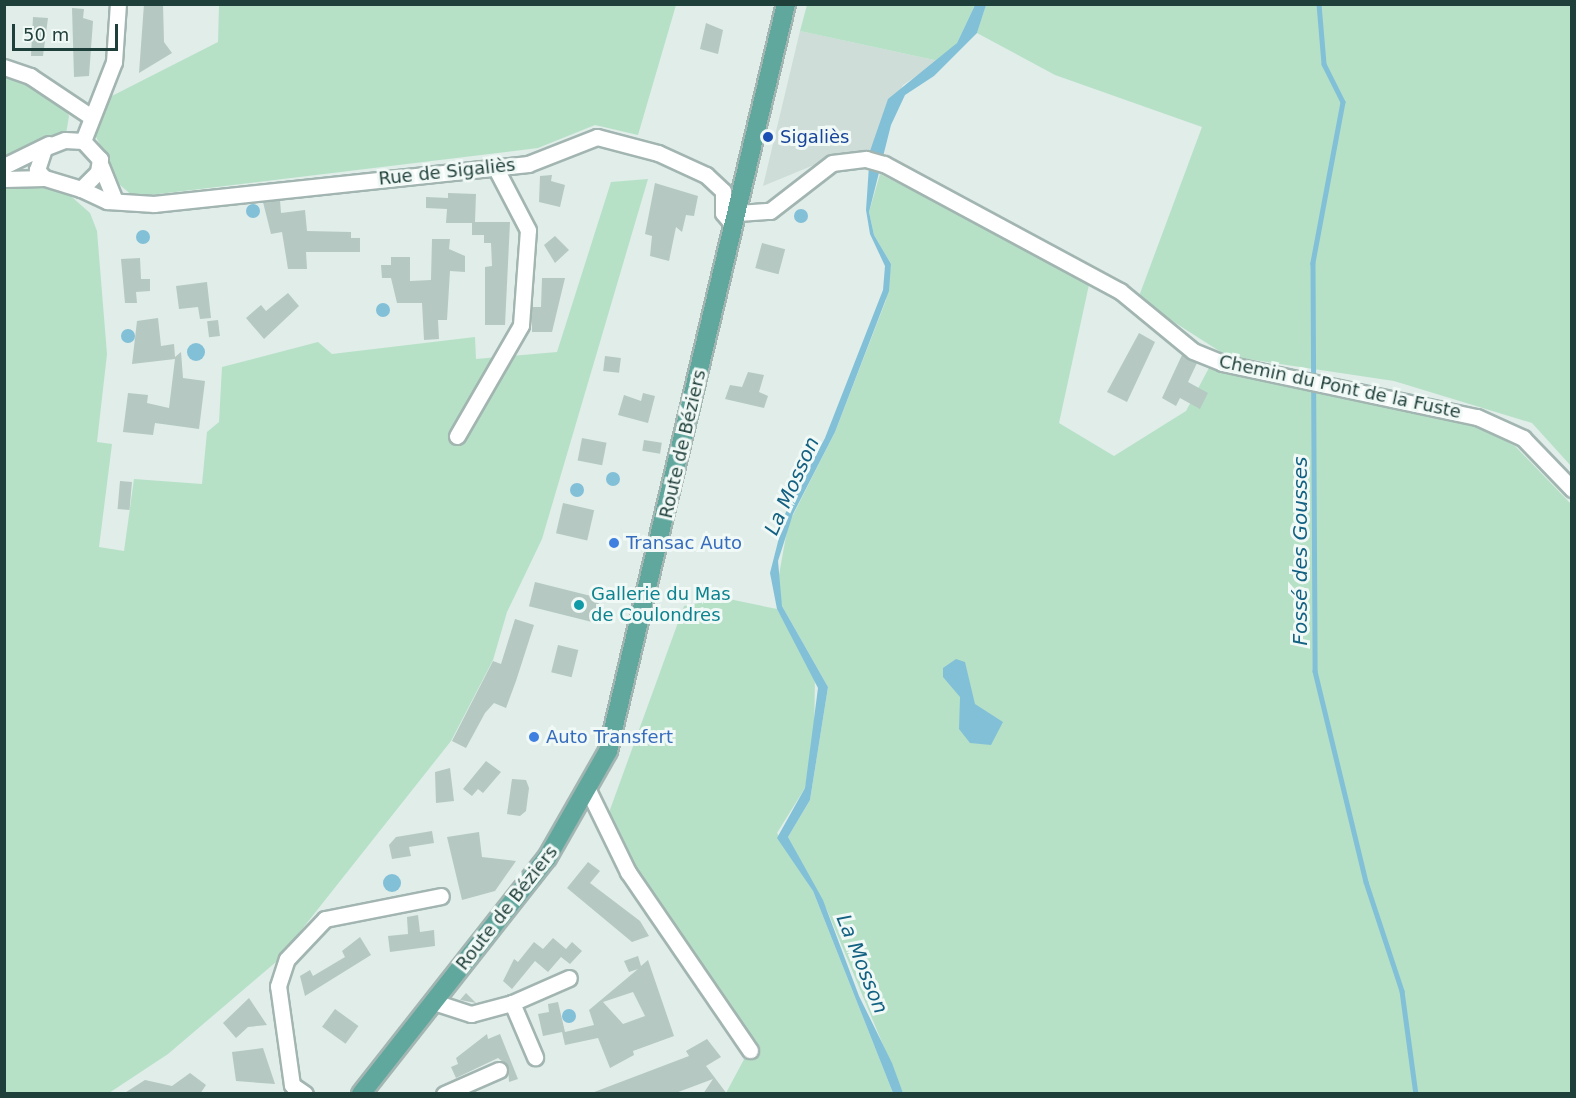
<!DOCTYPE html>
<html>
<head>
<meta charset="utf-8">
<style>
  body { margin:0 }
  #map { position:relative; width:1576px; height:1098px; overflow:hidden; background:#e0ede9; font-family:"DejaVu Sans",sans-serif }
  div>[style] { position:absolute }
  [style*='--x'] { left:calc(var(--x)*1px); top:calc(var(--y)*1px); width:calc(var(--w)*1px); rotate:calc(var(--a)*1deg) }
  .built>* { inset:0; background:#ceddd8 }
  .green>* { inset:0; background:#b6e1c7 }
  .water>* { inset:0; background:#82c0d8 }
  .round { border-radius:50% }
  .stream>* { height:4.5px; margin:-2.25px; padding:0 2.25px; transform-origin:2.25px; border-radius:2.25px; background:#82c0d8 }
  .building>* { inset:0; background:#b5c8c2; transform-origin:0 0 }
  .roads { filter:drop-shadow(2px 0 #a2b5b1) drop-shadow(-2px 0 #a2b5b1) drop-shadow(0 2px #a2b5b1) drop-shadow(0 -2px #a2b5b1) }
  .minor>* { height:15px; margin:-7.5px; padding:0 7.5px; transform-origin:7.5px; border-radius:7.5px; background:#fff }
  .primary>* { height:18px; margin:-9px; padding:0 9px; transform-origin:9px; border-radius:9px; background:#60a79e }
  .dots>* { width:16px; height:16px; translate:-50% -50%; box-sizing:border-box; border:3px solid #f1f9f6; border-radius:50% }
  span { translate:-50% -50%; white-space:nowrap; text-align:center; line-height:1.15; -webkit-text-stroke:6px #f1f9f6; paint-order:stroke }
  .transit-label { font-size:18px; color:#164399 }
  .left { translate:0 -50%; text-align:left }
  .street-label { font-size:18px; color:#1f3f3a }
  .shop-label { font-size:18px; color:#366cbe }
  .culture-label { font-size:18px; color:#0d838f }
  .water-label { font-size:20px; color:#126182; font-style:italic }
  .frame { position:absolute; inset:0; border:6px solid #1f3f3a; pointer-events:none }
  .scale { position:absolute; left:12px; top:24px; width:106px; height:27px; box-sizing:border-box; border:3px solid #1f3f3a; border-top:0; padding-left:8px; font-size:18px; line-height:21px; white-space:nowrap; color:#1f3f3a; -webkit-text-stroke:4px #f1f9f6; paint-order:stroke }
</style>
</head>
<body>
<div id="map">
  <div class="built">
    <i style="clip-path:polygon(800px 31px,939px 61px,903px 85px,870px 151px,843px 153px,763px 186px)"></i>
  </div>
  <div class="green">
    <i style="clip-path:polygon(986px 4px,1571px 5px,1571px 466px,1532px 423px,1394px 381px,1227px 356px,1138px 299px,1202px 127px,1055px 75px,977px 33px)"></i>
    <i style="clip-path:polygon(219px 5px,676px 5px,638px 135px,595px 125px,538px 148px,134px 197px,120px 185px,95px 135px,104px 100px,218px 42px)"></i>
    <i style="clip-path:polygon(807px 5px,975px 5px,957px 43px,939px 61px,800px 31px)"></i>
    <i style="clip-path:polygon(4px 70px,60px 97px,69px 116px,65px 140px,4px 173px)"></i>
    <i style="clip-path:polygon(880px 174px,1090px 280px,1059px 423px,1114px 456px,1186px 411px,1210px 366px,1469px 422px,1515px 446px,1571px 504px,1571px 1093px,903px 1093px,827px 910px,788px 837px,810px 800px,828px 687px,782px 606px,777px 586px,788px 525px,835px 432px,886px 300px,891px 264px,874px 235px,869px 212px)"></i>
    <i style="clip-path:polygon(648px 179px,542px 539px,507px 612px,493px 660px,451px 741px,276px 962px,168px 1054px,109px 1093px,5px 1094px,5px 185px,33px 183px,64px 190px,90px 213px,97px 231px,107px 354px,97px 442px,112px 444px,99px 547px,124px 551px,134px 479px,202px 484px,207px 432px,219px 422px,222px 367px,318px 342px,332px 354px,475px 337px,476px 359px,557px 352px,611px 182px)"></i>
    <i style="clip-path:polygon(724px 598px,777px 609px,815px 677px,814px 738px,805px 788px,777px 833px,813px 891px,893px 1093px,726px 1093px,749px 1050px,632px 870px,607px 818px,684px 606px)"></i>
  </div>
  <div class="water">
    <i style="clip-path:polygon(975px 5px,986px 5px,977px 33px,934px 76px,905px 95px,891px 125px,869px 212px,874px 235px,891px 264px,889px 291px,835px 432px,793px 514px,778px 561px,782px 606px,828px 687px,810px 800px,788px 837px,823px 900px,859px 996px,892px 1063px,903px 1093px,893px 1093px,813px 891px,777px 838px,805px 788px,818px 688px,777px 609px,770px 573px,785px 514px,825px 438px,883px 290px,885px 266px,870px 234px,866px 210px,870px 151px,888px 99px,957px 43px)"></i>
    <i class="round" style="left:246px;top:204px;width:14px;height:14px"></i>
    <i class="round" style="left:794px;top:209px;width:14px;height:14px"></i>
    <i class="round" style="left:136px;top:230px;width:14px;height:14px"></i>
    <i class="round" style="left:376px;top:303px;width:14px;height:14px"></i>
    <i class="round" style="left:121px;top:329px;width:14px;height:14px"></i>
    <i class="round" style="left:187px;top:343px;width:18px;height:18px"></i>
    <i class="round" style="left:606px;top:472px;width:14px;height:14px"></i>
    <i class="round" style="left:570px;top:483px;width:14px;height:14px"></i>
    <i style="clip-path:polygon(956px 659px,965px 662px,975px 704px,1003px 722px,991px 745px,970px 743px,959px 729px,960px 697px,943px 677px,943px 668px)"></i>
    <i class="round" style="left:383px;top:874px;width:18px;height:18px"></i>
    <i class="round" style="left:562px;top:1009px;width:14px;height:14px"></i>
  </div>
  <div class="stream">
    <i style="--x:1319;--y:4;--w:60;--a:85.2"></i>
    <i style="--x:1324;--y:64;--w:42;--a:63.4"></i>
    <i style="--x:1343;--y:102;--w:164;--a:100.6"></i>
    <i style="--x:1313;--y:263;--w:408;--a:89.7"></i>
    <i style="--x:1315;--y:671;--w:217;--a:76.4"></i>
    <i style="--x:1366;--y:882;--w:115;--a:71.7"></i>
    <i style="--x:1402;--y:991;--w:104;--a:82.3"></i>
  </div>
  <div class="building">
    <i style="clip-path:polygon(144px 4px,163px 4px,164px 42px,172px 53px,139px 73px)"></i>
    <i style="clip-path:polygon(72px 8px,84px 9px,83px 18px,93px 21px,89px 76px,74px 77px)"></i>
    <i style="clip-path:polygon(33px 17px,48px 18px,43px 56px,31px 56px)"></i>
    <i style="clip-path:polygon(706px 23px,723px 30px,718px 54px,700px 49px)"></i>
    <i style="clip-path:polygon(552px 175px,551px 181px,565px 185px,560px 207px,539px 202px,540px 176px)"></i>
    <i style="clip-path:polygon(655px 183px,698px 196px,694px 216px,686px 215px,682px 232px,676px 227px,669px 261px,650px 256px,652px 236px,645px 234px)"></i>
    <i style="clip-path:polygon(448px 193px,476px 194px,475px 222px,510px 222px,505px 325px,485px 325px,485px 267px,492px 266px,491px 243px,484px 243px,484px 235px,472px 235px,472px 223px,446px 223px,447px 209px,426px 208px,426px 197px,448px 198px)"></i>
    <i style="clip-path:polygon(280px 200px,281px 213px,305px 210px,307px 231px,351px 232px,351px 238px,360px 238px,360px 252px,306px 252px,307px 269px,288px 269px,282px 232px,271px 234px,263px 202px)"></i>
    <i style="clip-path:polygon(555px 236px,569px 250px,555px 263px,544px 245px)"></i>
    <i style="clip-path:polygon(432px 239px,450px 239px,449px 249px,465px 256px,465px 272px,450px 271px,447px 320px,438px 320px,439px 339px,424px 340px,422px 303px,397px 303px,391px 278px,382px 278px,381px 265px,391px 265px,391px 257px,410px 257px,410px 281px,431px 280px)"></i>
    <i style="left:762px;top:243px;width:24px;height:26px;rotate:15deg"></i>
    <i style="clip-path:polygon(140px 258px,141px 279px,150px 279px,150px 291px,136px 292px,137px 303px,125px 303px,121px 259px)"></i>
    <i style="clip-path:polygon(542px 278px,565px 278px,552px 332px,532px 332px,532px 307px,541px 307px)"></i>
    <i style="clip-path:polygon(207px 282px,211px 318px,200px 319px,198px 307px,179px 309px,176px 286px)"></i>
    <i style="clip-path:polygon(288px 293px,299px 306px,264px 339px,246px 318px,261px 305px,266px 311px)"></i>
    <i style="clip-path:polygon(158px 318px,161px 346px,174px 344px,175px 357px,181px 352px,183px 378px,205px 381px,199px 429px,155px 423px,153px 435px,123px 432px,128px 393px,148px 395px,147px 403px,169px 408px,175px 359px,132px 364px,137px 321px)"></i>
    <i style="left:218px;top:320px;width:16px;height:11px;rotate:83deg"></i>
    <i style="clip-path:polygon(1139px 333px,1155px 342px,1127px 402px,1107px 392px)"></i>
    <i style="clip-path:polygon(1182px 355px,1197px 363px,1188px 382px,1208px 393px,1200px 409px,1180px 398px,1176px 406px,1162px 398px)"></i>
    <i style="left:605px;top:356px;width:16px;height:15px;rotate:7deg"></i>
    <i style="clip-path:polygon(748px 372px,764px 375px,759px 392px,768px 396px,764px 408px,725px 399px,730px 385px,742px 387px)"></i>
    <i style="clip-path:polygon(643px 393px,655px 396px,648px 423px,618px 415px,624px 395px,641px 401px)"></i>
    <i style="left:582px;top:438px;width:25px;height:23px;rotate:11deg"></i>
    <i style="left:644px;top:440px;width:18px;height:11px;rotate:9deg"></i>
    <i style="left:120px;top:481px;width:12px;height:28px;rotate:5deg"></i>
    <i style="left:563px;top:503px;width:32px;height:31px;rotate:13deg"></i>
    <i style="left:535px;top:582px;width:67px;height:25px;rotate:14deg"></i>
    <i style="clip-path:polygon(515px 619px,534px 625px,516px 681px,506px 708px,494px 703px,485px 713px,466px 748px,452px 741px,493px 661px,501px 664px)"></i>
    <i style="left:558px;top:645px;width:21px;height:28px;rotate:14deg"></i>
    <i style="clip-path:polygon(486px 761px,501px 772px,483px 793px,478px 789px,472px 796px,463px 789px)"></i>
    <i style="clip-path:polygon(450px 768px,454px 801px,436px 803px,435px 772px)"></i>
    <i style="clip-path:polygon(512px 779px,526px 780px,529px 788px,526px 811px,520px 816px,507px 814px)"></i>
    <i style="clip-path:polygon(432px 831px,434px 843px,409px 847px,411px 856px,392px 859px,389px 845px,396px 837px)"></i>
    <i style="clip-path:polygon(479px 832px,482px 857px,516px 861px,495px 891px,462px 900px,447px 837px)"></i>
    <i style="clip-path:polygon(588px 862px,600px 871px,590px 883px,640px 921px,649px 936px,632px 942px,567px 888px)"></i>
    <i style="clip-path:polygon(418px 915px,420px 932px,434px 930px,435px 946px,390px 952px,388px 936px,408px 934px,407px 917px)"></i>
    <i style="clip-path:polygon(360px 937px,371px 955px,305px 996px,300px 976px,310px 970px,313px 976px,345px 957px,342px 951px)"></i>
    <i style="clip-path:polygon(553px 938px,566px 949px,572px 942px,582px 951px,570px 964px,561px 957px,548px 972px,535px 961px,512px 989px,503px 981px,514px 959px,518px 962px,534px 942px,543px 949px)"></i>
    <i style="clip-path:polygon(evenodd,638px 956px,641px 966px,648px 960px,674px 1036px,633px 1051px,634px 1055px,610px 1068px,598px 1038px,565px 1045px,562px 1032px,543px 1036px,538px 1014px,549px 1012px,548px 1004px,558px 1002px,565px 1032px,594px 1025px,589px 1010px,638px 969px,629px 972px,624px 961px,638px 956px,633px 992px,645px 1016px,623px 1024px,603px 1002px,633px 992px)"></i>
    <i style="clip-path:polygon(466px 993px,476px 1003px,460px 1000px)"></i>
    <i style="clip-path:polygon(249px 998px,267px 1025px,248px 1027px,236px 1038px,223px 1023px)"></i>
    <i style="left:335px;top:1009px;width:29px;height:22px;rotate:36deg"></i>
    <i style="clip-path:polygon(487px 1034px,488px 1039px,500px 1034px,518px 1079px,509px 1082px,508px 1066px,498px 1058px,456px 1078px,451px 1067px,458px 1064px,456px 1058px)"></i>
    <i style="clip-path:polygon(707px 1039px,721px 1057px,706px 1066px,727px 1094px,703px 1094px,713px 1079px,673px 1094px,589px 1094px,689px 1056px,686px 1051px)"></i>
    <i style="clip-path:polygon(263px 1048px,275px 1084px,236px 1081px,232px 1052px)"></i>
    <i style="clip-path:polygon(190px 1073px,206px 1085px,200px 1094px,123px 1094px,145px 1080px,172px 1086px)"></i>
  </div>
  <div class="roads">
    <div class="minor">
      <i style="--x:4;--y:67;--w:28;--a:19"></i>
      <i style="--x:30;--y:76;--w:72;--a:33.7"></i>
      <i style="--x:65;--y:140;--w:18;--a:3"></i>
      <i style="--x:83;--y:141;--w:25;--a:47"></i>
      <i style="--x:100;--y:159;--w:13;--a:99"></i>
      <i style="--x:98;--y:172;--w:24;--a:135"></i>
      <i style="--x:81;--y:189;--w:39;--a:-163"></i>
      <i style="--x:44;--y:178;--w:11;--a:-131"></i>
      <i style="--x:37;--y:170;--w:23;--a:-72"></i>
      <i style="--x:44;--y:148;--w:22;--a:-21"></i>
      <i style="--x:83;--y:141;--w:85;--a:-68.6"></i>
      <i style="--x:114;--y:62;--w:58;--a:-86.1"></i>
      <i style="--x:4;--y:166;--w:50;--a:-26.1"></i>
      <i style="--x:101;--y:166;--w:35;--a:68"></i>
      <i style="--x:4;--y:179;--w:40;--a:-1.4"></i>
      <i style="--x:81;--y:189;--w:29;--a:25"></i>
      <i style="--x:107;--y:201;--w:47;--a:3.7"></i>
      <i style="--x:154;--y:204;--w:376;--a:-6.1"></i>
      <i style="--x:528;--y:164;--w:74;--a:-21.4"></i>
      <i style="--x:597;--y:137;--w:63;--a:14.7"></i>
      <i style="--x:658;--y:153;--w:53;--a:24.6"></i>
      <i style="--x:706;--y:175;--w:23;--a:43"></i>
      <i style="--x:723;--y:191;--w:22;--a:90"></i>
      <i style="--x:723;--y:213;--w:17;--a:50"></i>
      <i style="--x:738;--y:213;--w:32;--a:-4"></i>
      <i style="--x:770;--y:211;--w:78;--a:-37.7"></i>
      <i style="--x:832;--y:163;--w:34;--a:-7"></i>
      <i style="--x:866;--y:159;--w:19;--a:16"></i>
      <i style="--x:884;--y:164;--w:268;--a:28.3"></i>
      <i style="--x:1120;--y:291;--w:94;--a:39.4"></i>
      <i style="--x:1193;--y:351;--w:31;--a:22"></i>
      <i style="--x:1222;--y:363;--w:261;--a:12"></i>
      <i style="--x:1477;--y:417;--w:51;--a:24.5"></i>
      <i style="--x:1523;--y:438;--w:71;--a:46.1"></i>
      <i style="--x:457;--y:436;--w:128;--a:-60"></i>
      <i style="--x:521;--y:325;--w:95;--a:-85.8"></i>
      <i style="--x:528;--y:230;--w:71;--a:-117.6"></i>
      <i style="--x:589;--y:792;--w:89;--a:64"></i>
      <i style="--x:628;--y:872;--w:216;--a:55.6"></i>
      <i style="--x:434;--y:1002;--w:39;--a:18"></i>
      <i style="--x:471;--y:1014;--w:42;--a:-15"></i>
      <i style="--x:512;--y:1003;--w:59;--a:66.9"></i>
      <i style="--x:512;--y:1003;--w:62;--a:-23.7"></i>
      <i style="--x:305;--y:1094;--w:16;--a:-145"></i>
      <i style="--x:292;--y:1085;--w:100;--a:-98"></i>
      <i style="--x:278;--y:986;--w:28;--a:-72"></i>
      <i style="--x:287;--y:959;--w:55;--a:-46.5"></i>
      <i style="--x:325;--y:919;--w:118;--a:-11.2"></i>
      <i style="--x:444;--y:1094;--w:60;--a:-23.6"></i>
    </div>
    <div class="primary">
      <i style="--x:361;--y:1094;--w:300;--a:-51.8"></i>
      <i style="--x:547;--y:858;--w:123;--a:-60.3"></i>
      <i style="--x:608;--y:751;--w:768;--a:-76.6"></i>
    </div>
  </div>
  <div class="dots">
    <i style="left:768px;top:137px;background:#1a4fb4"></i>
    <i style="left:614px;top:543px;background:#3f7fe0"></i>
    <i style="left:579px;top:605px;background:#0f9aa8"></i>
    <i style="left:534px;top:737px;background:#3f7fe0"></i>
  </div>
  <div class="transit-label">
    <span class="left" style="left:780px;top:137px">Sigaliès</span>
  </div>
  <div class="street-label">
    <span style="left:447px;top:172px;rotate:-6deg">Rue de Sigaliès</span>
    <span style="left:1340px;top:387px;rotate:12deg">Chemin du Pont de la Fuste</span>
    <span style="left:683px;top:444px;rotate:-77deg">Route de Béziers</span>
    <span style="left:507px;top:908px;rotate:-52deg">Route de Béziers</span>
  </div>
  <div class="shop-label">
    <span class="left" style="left:626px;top:543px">Transac Auto</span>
    <span class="left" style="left:546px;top:737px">Auto Transfert</span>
  </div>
  <div class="culture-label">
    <span class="left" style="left:591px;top:605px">Gallerie du Mas<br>de Coulondres</span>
  </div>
  <div class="water-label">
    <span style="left:792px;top:486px;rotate:-66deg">La Mosson</span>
    <span style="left:1300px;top:551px;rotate:-90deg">Fossé des Gousses</span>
    <span style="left:862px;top:964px;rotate:68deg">La Mosson</span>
  </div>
  <div class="frame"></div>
  <div class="scale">50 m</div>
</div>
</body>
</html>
